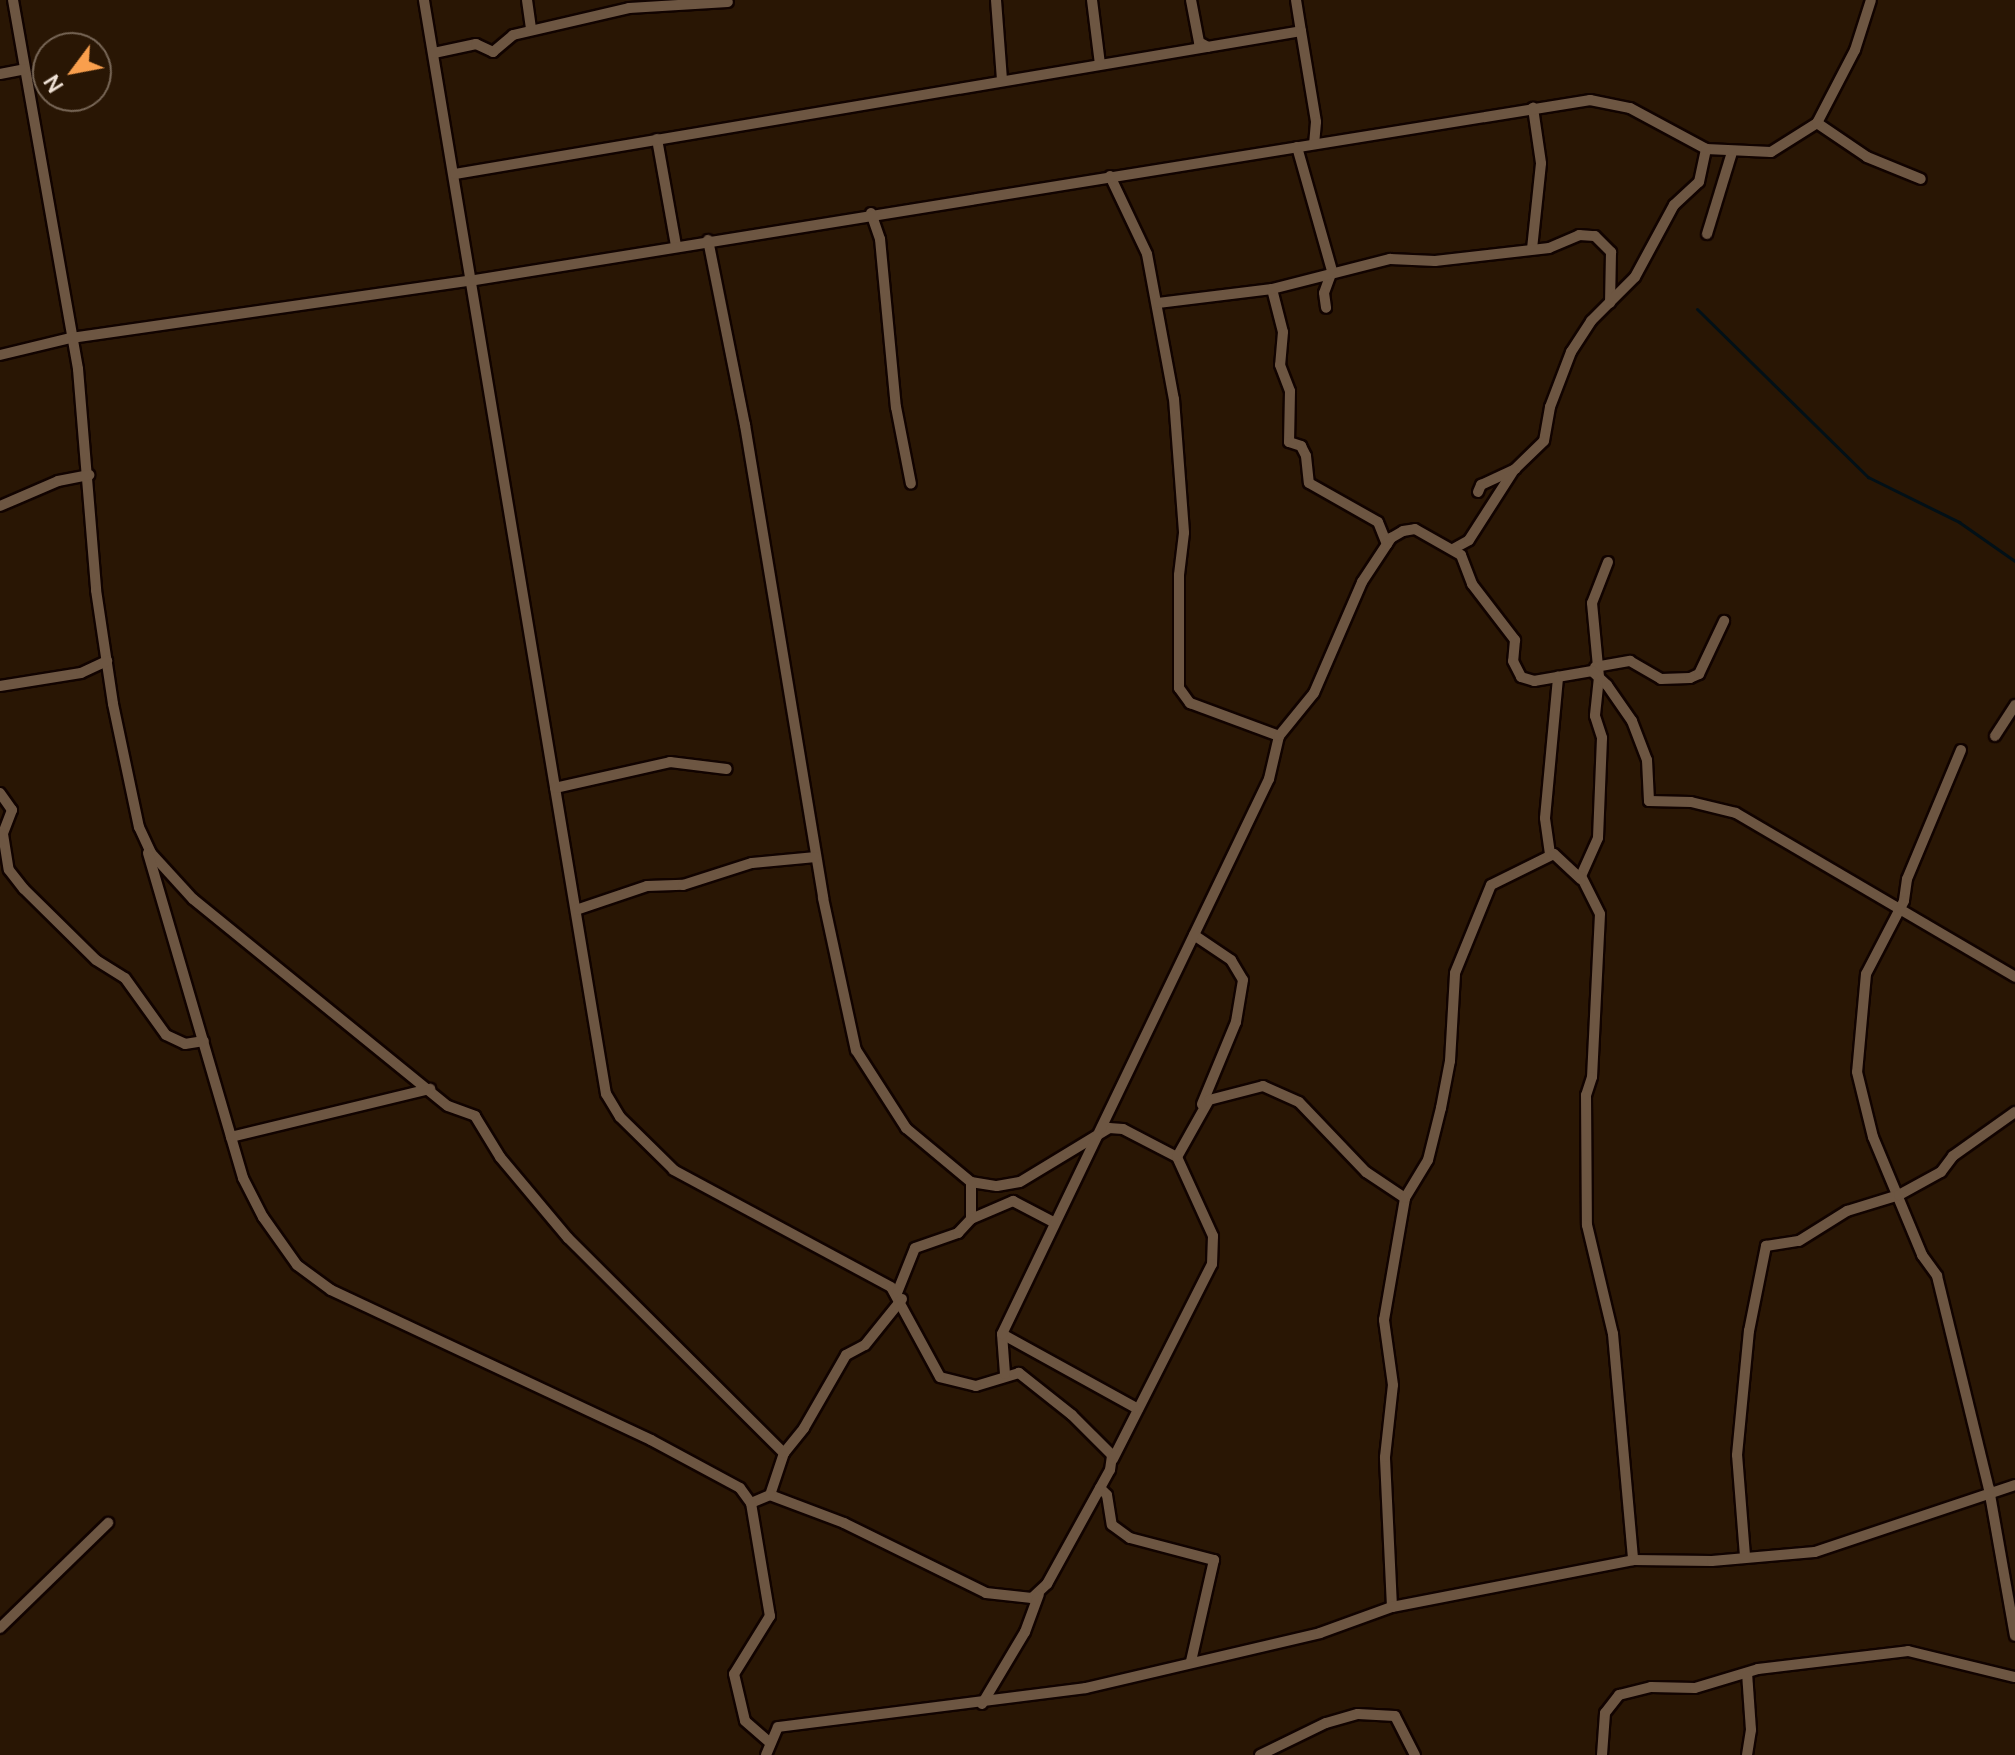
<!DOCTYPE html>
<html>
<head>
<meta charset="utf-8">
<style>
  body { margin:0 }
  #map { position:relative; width:2015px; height:1755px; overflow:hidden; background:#291604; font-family:Manrope,sans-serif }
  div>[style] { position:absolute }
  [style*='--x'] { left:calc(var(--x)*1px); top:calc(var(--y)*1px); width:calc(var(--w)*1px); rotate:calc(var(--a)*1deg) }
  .stream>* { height:3px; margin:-1.5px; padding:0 1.5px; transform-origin:1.5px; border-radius:1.5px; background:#021017 }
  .roads { filter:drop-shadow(2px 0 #110300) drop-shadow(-2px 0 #110300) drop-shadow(0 2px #110300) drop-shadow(0 -2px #110300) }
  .street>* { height:10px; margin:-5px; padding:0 5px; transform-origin:5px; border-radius:5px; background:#6d5642 }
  span { translate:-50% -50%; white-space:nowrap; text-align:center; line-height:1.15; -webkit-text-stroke:8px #291604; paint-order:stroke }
  .north { position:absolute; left:32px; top:32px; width:80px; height:80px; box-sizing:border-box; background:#291604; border:2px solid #786757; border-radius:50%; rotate:238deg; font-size:22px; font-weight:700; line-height:32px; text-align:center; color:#eee0d4 }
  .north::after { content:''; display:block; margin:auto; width:28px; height:36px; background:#f99f4d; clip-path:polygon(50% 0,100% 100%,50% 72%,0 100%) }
</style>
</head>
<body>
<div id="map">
  <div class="stream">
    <i style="--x:1697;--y:309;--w:240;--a:44.5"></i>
    <i style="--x:1868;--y:477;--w:102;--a:26.3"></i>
    <i style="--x:1959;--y:522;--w:68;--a:34.9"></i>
  </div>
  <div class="roads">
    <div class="street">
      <i style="--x:13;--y:0;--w:375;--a:80"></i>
      <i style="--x:78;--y:369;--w:222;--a:85.3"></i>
      <i style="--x:96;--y:590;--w:115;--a:81.5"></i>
      <i style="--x:113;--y:704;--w:126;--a:78.1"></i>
      <i style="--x:139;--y:827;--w:29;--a:65"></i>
      <i style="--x:151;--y:853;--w:62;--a:47.6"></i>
      <i style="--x:193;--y:899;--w:328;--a:39.1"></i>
      <i style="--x:448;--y:1106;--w:29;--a:20"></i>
      <i style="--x:475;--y:1116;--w:48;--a:58.6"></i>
      <i style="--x:500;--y:1157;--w:106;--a:50"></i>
      <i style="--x:568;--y:1238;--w:305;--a:44.9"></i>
      <i style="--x:784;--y:1453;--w:44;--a:108.4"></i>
      <i style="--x:770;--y:1495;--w:79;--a:20.7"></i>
      <i style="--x:844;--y:1523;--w:158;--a:26.2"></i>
      <i style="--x:986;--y:1593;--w:46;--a:6.2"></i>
      <i style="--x:1032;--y:1598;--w:21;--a:-43"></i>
      <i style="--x:1047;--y:1584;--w:130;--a:-61.1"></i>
      <i style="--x:1110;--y:1470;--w:15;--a:-82"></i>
      <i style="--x:1112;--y:1455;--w:57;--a:-135"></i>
      <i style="--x:1072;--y:1415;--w:68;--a:-141.6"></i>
      <i style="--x:1019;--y:1373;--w:45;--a:163.2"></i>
      <i style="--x:976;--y:1386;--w:37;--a:-166"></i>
      <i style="--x:940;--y:1377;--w:102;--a:-118.6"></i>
      <i style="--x:891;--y:1287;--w:247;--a:-151.7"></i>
      <i style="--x:674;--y:1170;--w:76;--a:-135.5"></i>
      <i style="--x:620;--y:1117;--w:27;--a:-121"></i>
      <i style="--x:606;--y:1094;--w:1109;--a:-99.45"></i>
      <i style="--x:527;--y:0;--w:30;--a:82"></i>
      <i style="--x:996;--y:0;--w:79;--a:85.7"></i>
      <i style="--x:1092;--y:0;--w:64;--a:82.9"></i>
      <i style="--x:1191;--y:0;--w:43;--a:79.2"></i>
      <i style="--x:1199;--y:42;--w:10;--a:29"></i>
      <i style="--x:1296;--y:0;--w:31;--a:81"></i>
      <i style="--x:434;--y:53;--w:43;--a:-12.1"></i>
      <i style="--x:476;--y:44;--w:19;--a:25"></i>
      <i style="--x:493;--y:52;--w:26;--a:-40"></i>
      <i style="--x:513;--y:35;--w:119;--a:-13.1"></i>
      <i style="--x:629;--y:8;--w:99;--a:-3.5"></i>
      <i style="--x:0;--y:74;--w:25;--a:-11"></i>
      <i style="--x:1817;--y:123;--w:60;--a:34.2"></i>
      <i style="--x:1867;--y:157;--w:58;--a:22.2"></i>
      <i style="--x:657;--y:139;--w:109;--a:79.9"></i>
      <i style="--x:1297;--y:147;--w:129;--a:74.2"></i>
      <i style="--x:1332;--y:271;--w:23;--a:110"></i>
      <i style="--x:1324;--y:293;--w:15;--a:82"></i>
      <i style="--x:455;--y:174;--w:858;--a:-9.59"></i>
      <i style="--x:1301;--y:31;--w:92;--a:80.6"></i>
      <i style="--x:1316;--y:122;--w:22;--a:95"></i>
      <i style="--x:1110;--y:176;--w:86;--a:64.6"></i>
      <i style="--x:1147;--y:254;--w:147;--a:79.5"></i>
      <i style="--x:1174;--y:399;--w:134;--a:85.7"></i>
      <i style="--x:1184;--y:533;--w:42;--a:96.8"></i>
      <i style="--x:1179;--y:575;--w:113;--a:90"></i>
      <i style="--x:1179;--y:688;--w:19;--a:54"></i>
      <i style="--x:1190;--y:703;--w:95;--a:20.3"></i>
      <i style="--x:871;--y:213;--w:28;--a:71"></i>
      <i style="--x:880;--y:239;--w:169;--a:84.6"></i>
      <i style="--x:896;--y:407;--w:78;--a:79"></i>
      <i style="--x:1707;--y:234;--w:86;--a:-73"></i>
      <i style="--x:708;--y:240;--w:189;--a:78.7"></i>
      <i style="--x:745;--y:425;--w:479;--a:80.6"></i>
      <i style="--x:823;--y:898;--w:156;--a:77.8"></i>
      <i style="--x:856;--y:1050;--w:93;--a:57.3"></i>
      <i style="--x:906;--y:1128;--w:85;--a:39.7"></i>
      <i style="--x:971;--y:1182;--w:26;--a:9"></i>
      <i style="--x:997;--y:1186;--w:23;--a:-10"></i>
      <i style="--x:1020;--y:1182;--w:104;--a:-31.2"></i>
      <i style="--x:1109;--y:1128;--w:14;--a:4"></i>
      <i style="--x:1123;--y:1129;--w:61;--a:27.4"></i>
      <i style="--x:1177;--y:1157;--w:87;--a:65.5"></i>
      <i style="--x:1213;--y:1236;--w:28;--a:92"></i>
      <i style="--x:1212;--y:1264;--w:219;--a:116.9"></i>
      <i style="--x:1532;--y:249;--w:86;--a:-84"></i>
      <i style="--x:1541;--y:163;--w:56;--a:-98.3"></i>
      <i style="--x:1272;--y:289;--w:44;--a:75.7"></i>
      <i style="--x:1283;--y:332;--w:33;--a:95"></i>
      <i style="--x:1280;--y:365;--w:28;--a:69"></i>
      <i style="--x:1290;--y:391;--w:51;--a:91.1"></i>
      <i style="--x:1289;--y:442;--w:13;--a:18"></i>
      <i style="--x:1301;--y:446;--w:11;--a:63"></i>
      <i style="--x:1306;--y:456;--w:27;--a:84"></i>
      <i style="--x:1309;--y:483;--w:79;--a:29.5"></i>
      <i style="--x:1378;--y:522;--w:24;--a:68"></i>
      <i style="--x:1158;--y:303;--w:115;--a:-7"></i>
      <i style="--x:1272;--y:289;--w:122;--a:-14.3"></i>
      <i style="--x:1390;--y:259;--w:45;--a:2.5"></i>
      <i style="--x:1435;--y:261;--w:115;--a:-6.5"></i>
      <i style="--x:1549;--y:248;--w:33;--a:-23"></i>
      <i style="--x:1579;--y:235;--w:16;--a:4"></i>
      <i style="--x:1595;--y:236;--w:23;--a:45"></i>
      <i style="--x:1611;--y:252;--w:51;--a:91.1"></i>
      <i style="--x:0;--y:355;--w:73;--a:-13.5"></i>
      <i style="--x:71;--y:338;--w:402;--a:-8.2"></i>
      <i style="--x:469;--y:281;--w:1136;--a:-9.17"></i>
      <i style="--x:1590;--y:100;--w:41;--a:11.3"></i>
      <i style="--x:1630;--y:108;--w:86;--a:28.3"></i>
      <i style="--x:1706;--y:149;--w:65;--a:2.6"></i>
      <i style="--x:1771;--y:152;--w:54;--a:-32.2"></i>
      <i style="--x:1817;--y:123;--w:82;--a:-62.5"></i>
      <i style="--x:1855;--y:50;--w:52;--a:-72.3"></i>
      <i style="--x:1478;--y:492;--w:8;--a:-67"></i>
      <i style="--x:1481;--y:485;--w:38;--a:-25"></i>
      <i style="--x:1515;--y:469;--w:40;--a:-44"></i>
      <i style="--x:1544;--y:441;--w:35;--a:-80"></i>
      <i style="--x:1550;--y:407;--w:59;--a:-69.1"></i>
      <i style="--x:1571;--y:352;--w:37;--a:-57"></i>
      <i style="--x:1591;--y:321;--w:62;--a:-45"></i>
      <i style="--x:1635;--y:277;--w:82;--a:-61.6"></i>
      <i style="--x:1674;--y:205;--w:34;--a:-43"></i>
      <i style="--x:1699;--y:182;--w:34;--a:-78"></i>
      <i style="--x:0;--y:506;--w:63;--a:-23.3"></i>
      <i style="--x:58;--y:481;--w:32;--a:-11"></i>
      <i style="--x:1453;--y:549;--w:18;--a:-29"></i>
      <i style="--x:1469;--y:540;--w:83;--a:-57.3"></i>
      <i style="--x:1608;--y:562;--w:44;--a:111.3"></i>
      <i style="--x:1592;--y:603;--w:74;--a:84.6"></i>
      <i style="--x:1599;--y:677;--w:39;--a:96"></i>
      <i style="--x:1595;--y:716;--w:23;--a:72"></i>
      <i style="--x:1602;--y:738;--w:100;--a:92.3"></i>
      <i style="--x:1598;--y:838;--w:42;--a:114.1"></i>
      <i style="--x:1581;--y:876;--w:42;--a:63.4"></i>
      <i style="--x:1600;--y:914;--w:163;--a:92.8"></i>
      <i style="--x:1592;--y:1077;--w:19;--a:108"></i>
      <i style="--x:1586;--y:1095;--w:130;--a:89.6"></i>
      <i style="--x:1587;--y:1225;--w:112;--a:76.6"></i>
      <i style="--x:1613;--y:1334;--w:227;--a:84.9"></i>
      <i style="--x:1595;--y:667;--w:36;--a:-10"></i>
      <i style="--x:1630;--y:661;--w:36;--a:30"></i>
      <i style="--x:1661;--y:679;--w:29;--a:-2"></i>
      <i style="--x:1690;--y:678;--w:10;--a:-24"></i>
      <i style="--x:1699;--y:674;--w:59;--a:-64.7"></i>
      <i style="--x:0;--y:686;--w:82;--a:-9.1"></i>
      <i style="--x:81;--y:673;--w:29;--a:-25"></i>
      <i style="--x:1995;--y:736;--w:37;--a:-57"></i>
      <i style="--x:1961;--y:750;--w:140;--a:112.7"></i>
      <i style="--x:1907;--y:879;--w:22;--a:98"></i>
      <i style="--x:1904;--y:901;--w:82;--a:117.5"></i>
      <i style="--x:1866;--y:974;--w:98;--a:95.2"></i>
      <i style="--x:1857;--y:1072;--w:67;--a:76.2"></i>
      <i style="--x:1873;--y:1137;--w:128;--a:67.4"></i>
      <i style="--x:1922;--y:1255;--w:26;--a:54"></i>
      <i style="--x:1937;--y:1276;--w:219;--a:76.3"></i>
      <i style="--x:1989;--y:1489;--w:149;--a:80"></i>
      <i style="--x:555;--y:788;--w:118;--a:-12.7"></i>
      <i style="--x:670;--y:762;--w:57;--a:7"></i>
      <i style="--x:0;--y:793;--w:21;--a:55"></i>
      <i style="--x:12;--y:810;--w:26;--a:111"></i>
      <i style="--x:3;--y:834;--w:36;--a:81"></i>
      <i style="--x:9;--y:870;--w:24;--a:52"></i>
      <i style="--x:24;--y:889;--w:101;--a:44.6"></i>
      <i style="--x:96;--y:960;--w:34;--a:32"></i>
      <i style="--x:125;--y:978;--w:70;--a:54.3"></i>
      <i style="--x:166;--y:1035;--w:21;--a:25"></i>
      <i style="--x:185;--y:1044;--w:19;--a:-9"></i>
      <i style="--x:148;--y:853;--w:339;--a:73.7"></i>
      <i style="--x:243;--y:1178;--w:44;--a:62.9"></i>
      <i style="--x:263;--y:1217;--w:59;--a:54.7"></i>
      <i style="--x:297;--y:1265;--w:42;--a:36.3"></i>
      <i style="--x:331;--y:1290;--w:353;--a:25.1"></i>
      <i style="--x:651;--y:1440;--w:101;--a:28.3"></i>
      <i style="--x:740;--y:1488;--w:19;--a:54"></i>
      <i style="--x:751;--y:1503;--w:21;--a:-23"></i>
      <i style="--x:1550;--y:854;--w:36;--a:-98"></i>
      <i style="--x:1545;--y:818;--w:142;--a:-84.7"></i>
      <i style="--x:576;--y:910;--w:75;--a:-18.7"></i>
      <i style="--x:647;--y:886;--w:36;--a:-2"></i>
      <i style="--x:683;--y:885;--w:72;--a:-17.7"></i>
      <i style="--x:752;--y:863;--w:64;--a:-5.4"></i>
      <i style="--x:1194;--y:935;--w:45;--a:34"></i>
      <i style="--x:1231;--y:960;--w:23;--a:59"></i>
      <i style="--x:1243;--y:980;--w:43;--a:99.5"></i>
      <i style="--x:1236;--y:1022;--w:89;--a:112.5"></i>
      <i style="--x:231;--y:1137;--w:205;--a:-13.6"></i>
      <i style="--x:1177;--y:1157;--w:65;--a:-60.7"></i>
      <i style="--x:1209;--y:1100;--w:56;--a:-14.5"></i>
      <i style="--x:1263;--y:1086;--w:39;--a:24"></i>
      <i style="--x:1299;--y:1102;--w:97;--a:46.3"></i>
      <i style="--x:1366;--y:1172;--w:47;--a:33.7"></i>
      <i style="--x:971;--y:1219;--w:37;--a:-90"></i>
      <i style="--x:897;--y:1293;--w:48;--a:-68.2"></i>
      <i style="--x:915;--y:1248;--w:46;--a:-19.2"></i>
      <i style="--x:958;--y:1233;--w:19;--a:-47"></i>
      <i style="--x:971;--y:1219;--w:46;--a:-23.2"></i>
      <i style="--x:1013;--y:1201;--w:47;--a:27.6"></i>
      <i style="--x:1002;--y:1334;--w:40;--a:85.7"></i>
      <i style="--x:1138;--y:1409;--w:155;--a:-151.1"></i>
      <i style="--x:1002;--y:1334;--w:616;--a:-64.31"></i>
      <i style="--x:1269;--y:779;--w:44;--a:-76.9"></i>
      <i style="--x:1279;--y:736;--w:55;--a:-50.9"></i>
      <i style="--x:1314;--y:693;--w:121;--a:-66.6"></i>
      <i style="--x:1362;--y:582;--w:53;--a:-56.6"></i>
      <i style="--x:1391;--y:538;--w:14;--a:-30"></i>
      <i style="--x:1403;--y:531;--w:12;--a:-9"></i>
      <i style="--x:1415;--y:529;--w:53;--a:29.5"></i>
      <i style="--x:1461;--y:555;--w:31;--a:69"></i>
      <i style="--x:1472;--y:584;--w:71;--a:52.5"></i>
      <i style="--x:1515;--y:640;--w:21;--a:95"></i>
      <i style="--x:1513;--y:661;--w:18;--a:63"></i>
      <i style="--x:1521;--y:677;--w:14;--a:17"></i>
      <i style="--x:1534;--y:681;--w:59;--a:-9.8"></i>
      <i style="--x:1592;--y:671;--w:21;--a:43"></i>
      <i style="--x:1607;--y:685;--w:44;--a:55.2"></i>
      <i style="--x:1632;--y:721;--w:42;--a:69"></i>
      <i style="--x:1647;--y:760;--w:41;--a:87.2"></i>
      <i style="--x:1649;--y:801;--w:42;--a:1.4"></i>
      <i style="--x:1691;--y:802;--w:46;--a:13.7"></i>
      <i style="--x:1736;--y:813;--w:324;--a:30.4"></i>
      <i style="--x:784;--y:1453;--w:32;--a:-51"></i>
      <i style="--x:804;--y:1428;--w:84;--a:-60.1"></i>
      <i style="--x:846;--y:1355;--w:21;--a:-28"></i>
      <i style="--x:865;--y:1345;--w:59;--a:-51.2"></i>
      <i style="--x:1100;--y:1488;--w:10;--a:45"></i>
      <i style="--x:1107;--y:1495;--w:30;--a:81"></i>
      <i style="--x:1112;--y:1525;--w:22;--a:36"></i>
      <i style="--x:1130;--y:1538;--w:87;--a:14.7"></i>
      <i style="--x:1214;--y:1560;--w:104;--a:102.8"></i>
      <i style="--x:751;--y:1503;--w:115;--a:80.5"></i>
      <i style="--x:770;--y:1616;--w:68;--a:121.8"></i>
      <i style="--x:734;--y:1674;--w:48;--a:76.8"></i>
      <i style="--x:745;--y:1721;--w:32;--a:41"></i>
      <i style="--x:1745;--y:1556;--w:101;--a:-94.5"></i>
      <i style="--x:1737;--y:1455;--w:125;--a:-84.5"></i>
      <i style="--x:1749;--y:1331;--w:87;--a:-78.7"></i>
      <i style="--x:1766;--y:1246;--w:33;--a:-9"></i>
      <i style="--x:1799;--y:1241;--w:57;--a:-32"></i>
      <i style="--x:1847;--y:1211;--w:54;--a:-17.1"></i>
      <i style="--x:1899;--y:1195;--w:48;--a:-28.7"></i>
      <i style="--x:1941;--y:1172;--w:20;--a:-53"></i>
      <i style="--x:1953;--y:1156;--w:76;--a:-35.4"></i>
      <i style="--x:1392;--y:1607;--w:150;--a:-92.7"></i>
      <i style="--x:1385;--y:1457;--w:72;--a:-83.7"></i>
      <i style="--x:1393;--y:1385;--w:66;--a:-97.9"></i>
      <i style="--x:1384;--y:1320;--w:124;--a:-80.2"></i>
      <i style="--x:1405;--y:1198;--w:44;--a:-58.8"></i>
      <i style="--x:1428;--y:1160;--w:54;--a:-76"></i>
      <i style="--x:1441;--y:1108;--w:48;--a:-79.2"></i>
      <i style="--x:1450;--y:1061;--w:88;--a:-86.7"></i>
      <i style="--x:1455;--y:973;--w:95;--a:-67.8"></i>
      <i style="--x:1491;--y:885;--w:70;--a:-26.2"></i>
      <i style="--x:1554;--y:854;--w:37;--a:43"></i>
      <i style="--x:0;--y:1628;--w:151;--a:-44.2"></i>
      <i style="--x:982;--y:1704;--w:84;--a:-59.2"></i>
      <i style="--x:1025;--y:1632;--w:40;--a:-69.8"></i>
      <i style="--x:766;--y:1755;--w:30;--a:-67"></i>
      <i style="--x:778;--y:1727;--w:310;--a:-7.2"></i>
      <i style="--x:1086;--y:1688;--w:240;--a:-13.2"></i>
      <i style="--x:1320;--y:1633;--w:77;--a:-19.9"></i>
      <i style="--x:1392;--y:1607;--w:246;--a:-11"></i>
      <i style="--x:1633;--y:1560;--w:79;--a:0.7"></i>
      <i style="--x:1712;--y:1561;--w:103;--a:-5"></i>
      <i style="--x:1815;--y:1552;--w:211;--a:-18.5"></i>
      <i style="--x:1260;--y:1755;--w:73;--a:-25.9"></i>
      <i style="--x:1326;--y:1723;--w:33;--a:-16"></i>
      <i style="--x:1358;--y:1714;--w:37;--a:3"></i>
      <i style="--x:1395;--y:1716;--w:44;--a:62.9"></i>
      <i style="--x:1602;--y:1755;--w:42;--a:-85.9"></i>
      <i style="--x:1605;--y:1713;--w:23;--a:-52"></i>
      <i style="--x:1619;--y:1695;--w:33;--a:-14"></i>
      <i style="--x:1651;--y:1687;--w:44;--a:1.3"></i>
      <i style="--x:1695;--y:1688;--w:66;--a:-16.8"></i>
      <i style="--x:1758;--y:1669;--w:151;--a:-6.8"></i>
      <i style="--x:1908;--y:1651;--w:110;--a:13.7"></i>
      <i style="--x:1747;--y:1755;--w:25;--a:-81"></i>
      <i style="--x:1751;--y:1730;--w:57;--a:-94"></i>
    </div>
  </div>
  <div class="north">N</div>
</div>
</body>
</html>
